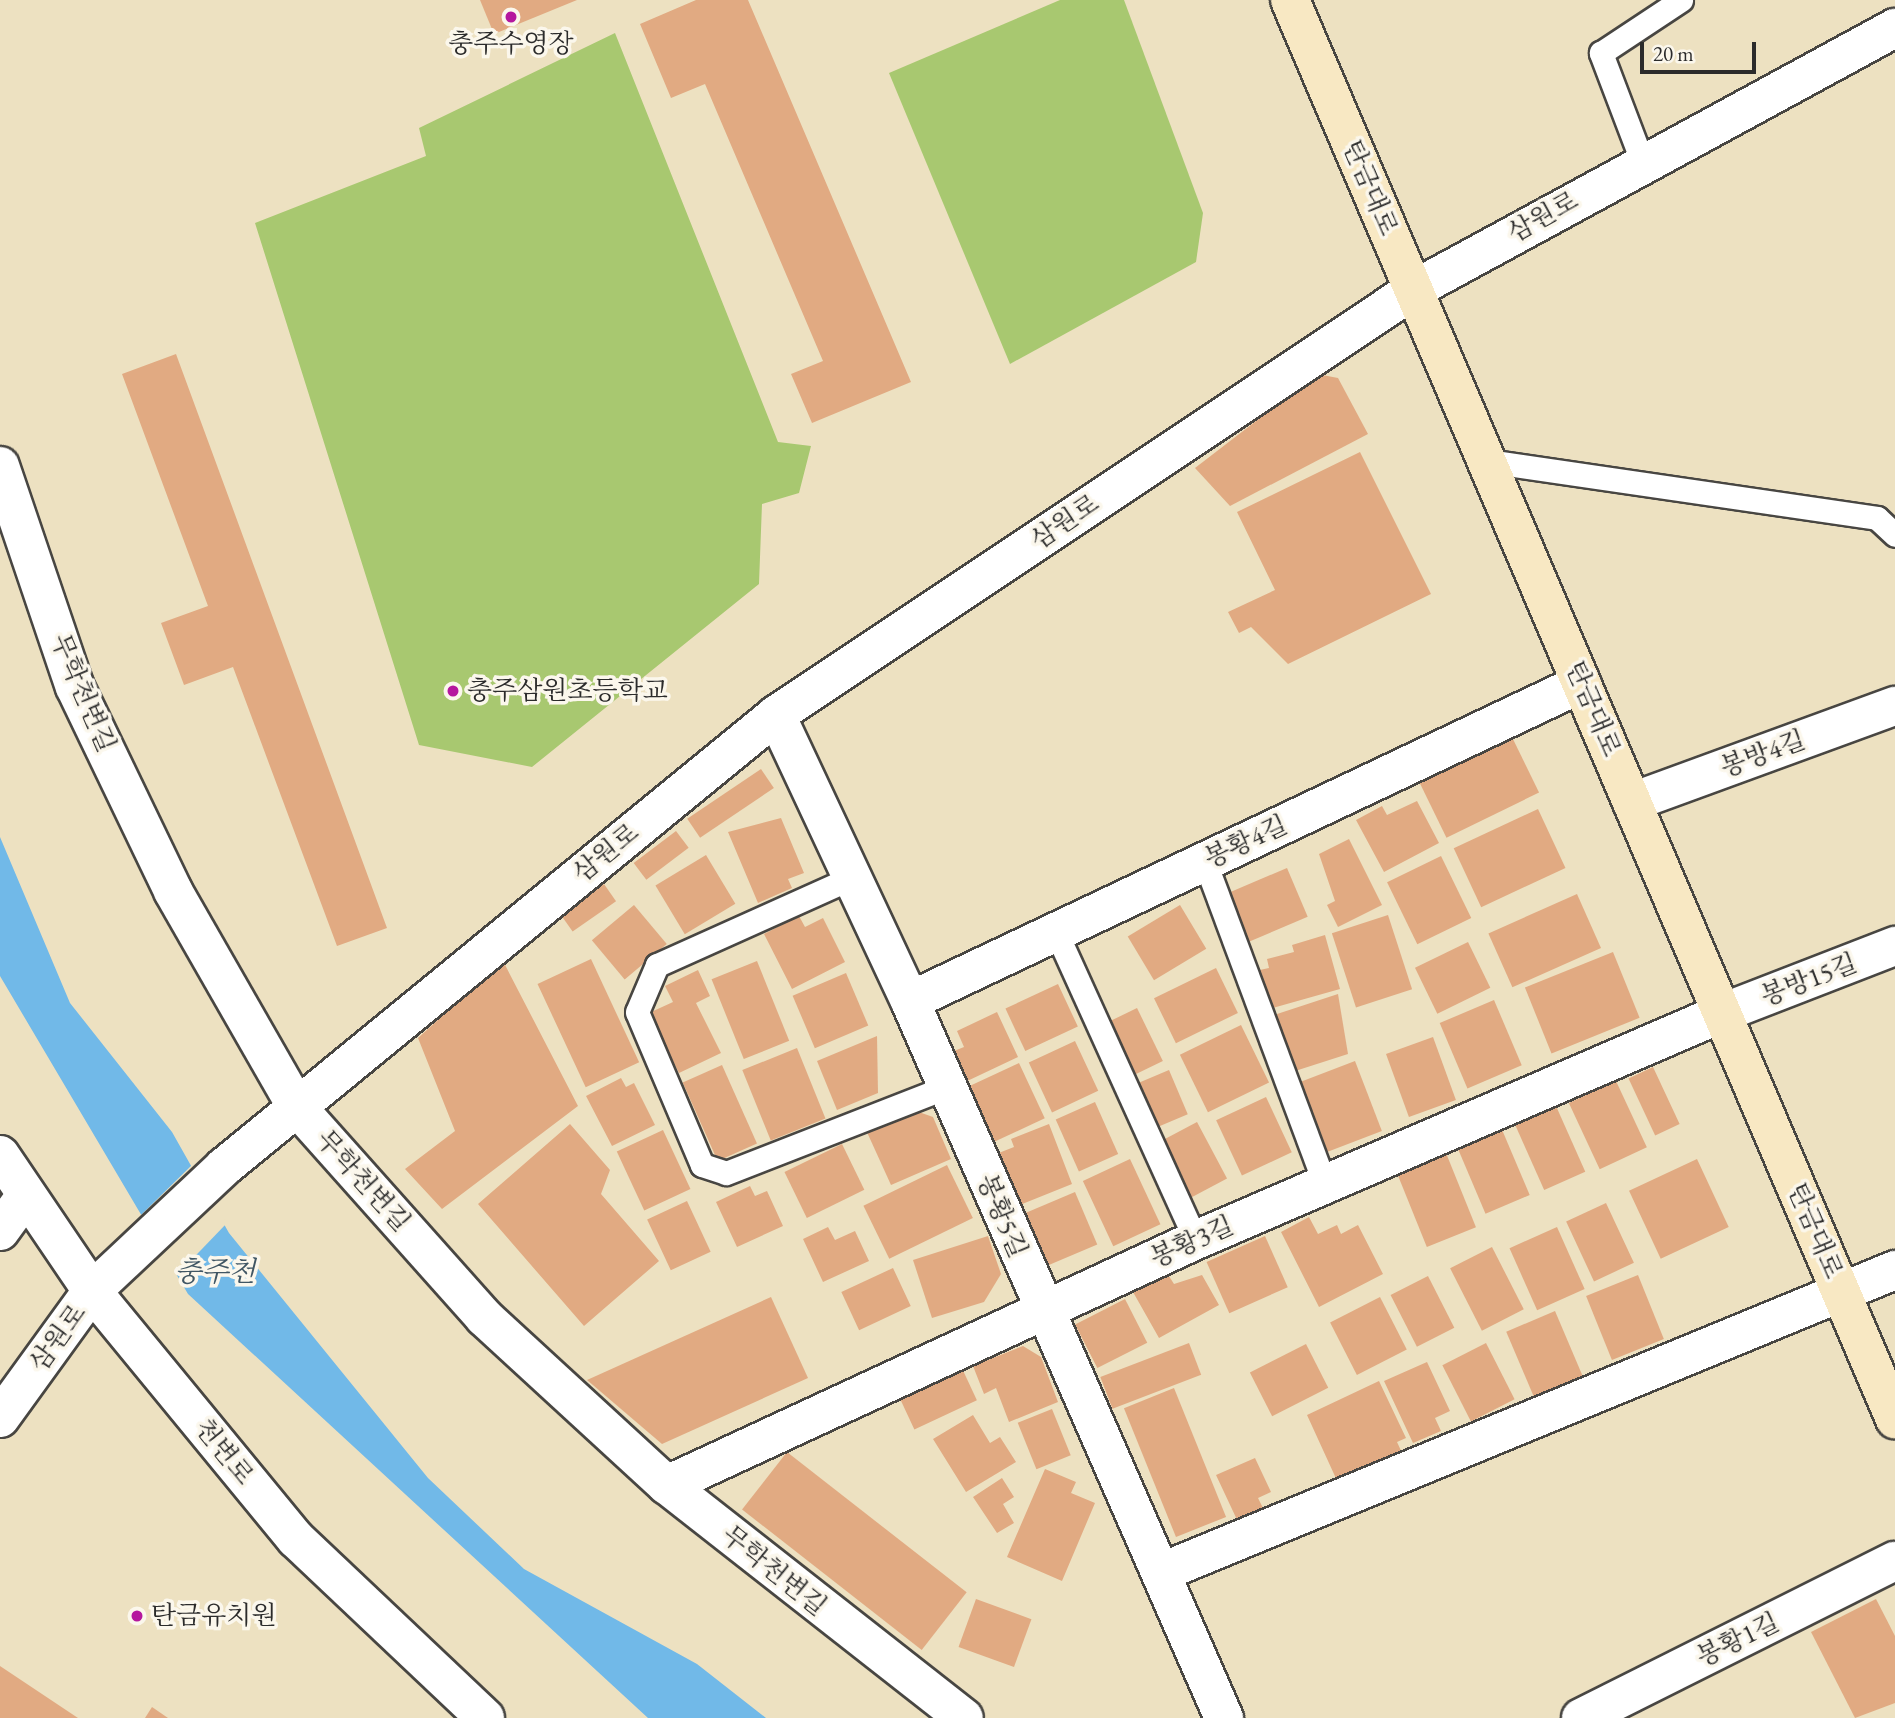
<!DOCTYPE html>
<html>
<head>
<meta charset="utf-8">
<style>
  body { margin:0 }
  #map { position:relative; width:1895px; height:1718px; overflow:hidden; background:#ede1c1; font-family:"EB Garamond","Noto Serif KR",serif }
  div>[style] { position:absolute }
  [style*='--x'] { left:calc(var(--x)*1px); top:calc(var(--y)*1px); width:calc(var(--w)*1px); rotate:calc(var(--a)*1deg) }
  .green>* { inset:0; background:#a8c870 }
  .water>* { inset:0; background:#71b9e8 }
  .pier>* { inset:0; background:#ede1c1 }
  .building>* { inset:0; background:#e1aa82; transform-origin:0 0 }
  .roads { filter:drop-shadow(2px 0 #484642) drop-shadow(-2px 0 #484642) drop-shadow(0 2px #484642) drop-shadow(0 -2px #484642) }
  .service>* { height:23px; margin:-11.5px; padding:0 11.5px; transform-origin:11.5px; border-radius:11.5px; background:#fff }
  .minor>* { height:38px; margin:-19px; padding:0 19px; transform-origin:19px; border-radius:19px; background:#fff }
  .secondary>* { height:38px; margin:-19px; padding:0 19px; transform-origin:19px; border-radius:19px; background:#f8e8c3 }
  .dots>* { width:19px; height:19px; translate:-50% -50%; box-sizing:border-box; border:4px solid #fbf7ec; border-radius:50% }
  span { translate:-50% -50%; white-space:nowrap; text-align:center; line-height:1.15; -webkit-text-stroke:7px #fbf7ec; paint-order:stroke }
  .poi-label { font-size:26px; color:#2b2b2b }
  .left { translate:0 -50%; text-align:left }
  .street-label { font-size:26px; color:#2b2b2b }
  .water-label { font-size:28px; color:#405664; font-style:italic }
  .scale { position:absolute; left:1640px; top:42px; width:116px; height:32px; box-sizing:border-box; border:4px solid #2b2b2b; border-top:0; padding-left:9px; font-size:21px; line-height:24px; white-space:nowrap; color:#2b2b2b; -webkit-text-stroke:5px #fbf7ec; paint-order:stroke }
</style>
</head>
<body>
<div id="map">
  <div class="green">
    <i style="clip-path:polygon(1060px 0,1124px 0,1203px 213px,1196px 262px,1010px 364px,889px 73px)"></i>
    <i style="clip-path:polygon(615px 33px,778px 442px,811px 446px,799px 493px,762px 504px,759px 584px,532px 767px,419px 745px,255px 223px,426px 156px,419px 128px)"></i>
  </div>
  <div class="water">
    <i style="clip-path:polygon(0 837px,70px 1003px,172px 1132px,229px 1233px,428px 1478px,524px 1569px,697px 1664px,766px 1718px,648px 1718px,188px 1294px,0 976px)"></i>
  </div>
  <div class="pier">
    <i style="clip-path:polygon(194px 1163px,227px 1223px,174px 1278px,138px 1218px)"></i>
  </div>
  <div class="building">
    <i style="clip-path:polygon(480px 0,577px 0,494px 34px)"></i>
    <i style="clip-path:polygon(696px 0,748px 0,911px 382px,812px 423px,791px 374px,823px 361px,705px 84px,671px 98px,640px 24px)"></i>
    <i style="clip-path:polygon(176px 354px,387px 928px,337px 946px,233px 667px,184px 685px,161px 623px,208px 606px,122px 374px)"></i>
    <i style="clip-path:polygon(1317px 374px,1338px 378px,1368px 434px,1230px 506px,1195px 468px)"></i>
    <i style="clip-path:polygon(1360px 452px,1431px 594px,1288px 664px,1251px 627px,1239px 633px,1228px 612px,1275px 590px,1237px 512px)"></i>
    <i style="left:1511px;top:735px;width:64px;height:103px;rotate:64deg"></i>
    <i style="left:761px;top:769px;width:23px;height:89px;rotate:56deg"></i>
    <i style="clip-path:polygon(1417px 801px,1439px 843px,1384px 872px,1356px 820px,1382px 806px,1387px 815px)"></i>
    <i style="left:1538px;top:809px;width:65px;height:93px;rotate:65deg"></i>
    <i style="clip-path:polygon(781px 818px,804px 873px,788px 879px,792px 888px,758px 903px,728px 832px)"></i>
    <i style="left:676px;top:831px;width:21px;height:53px;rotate:53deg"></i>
    <i style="clip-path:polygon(1349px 839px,1382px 905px,1338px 927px,1327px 905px,1335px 901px,1319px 854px)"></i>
    <i style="left:706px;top:855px;width:57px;height:59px;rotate:59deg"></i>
    <i style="left:1441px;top:856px;width:69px;height:60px;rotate:64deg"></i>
    <i style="left:1287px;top:868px;width:53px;height:69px;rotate:67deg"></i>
    <i style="left:604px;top:884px;width:21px;height:53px;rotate:55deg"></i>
    <i style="left:1577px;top:894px;width:59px;height:97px;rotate:66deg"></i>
    <i style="left:634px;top:905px;width:51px;height:55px;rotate:50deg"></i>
    <i style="left:1180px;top:905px;width:51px;height:61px;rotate:59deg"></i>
    <i style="left:1388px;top:915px;width:78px;height:59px;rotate:72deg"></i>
    <i style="clip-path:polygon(799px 916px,805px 927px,823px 918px,845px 962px,792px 989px,764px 934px)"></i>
    <i style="clip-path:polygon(1325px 935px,1340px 989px,1266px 1010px,1255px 971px,1269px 968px,1267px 959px,1294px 952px,1292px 945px)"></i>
    <i style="left:1468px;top:942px;width:51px;height:59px;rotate:64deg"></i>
    <i style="left:1613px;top:952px;width:71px;height:95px;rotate:68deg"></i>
    <i style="left:591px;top:959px;width:114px;height:59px;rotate:65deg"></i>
    <i style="clip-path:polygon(503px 961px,578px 1106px,442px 1209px,405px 1169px,455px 1131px,418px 1038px)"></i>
    <i style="left:757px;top:961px;width:86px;height:49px;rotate:68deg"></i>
    <i style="left:1216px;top:968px;width:50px;height:69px;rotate:64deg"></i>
    <i style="clip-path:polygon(698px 970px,710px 996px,696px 1003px,721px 1053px,679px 1073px,649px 1013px,673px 1002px,665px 986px)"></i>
    <i style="left:846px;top:973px;width:57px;height:58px;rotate:67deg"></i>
    <i style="left:1058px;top:984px;width:47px;height:58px;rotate:65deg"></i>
    <i style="clip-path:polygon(1338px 994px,1348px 1054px,1292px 1072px,1274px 1015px)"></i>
    <i style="left:1494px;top:1000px;width:71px;height:59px;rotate:67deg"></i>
    <i style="left:1137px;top:1008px;width:59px;height:35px;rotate:64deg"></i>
    <i style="clip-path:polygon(997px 1012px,1018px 1057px,963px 1083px,949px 1053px,964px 1047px,957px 1031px)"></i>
    <i style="left:1241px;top:1025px;width:64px;height:68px;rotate:64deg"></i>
    <i style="clip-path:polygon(877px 1036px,878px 1093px,837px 1110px,817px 1061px)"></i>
    <i style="left:1433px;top:1037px;width:67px;height:50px;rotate:70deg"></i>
    <i style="left:1075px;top:1041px;width:55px;height:51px;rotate:65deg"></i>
    <i style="left:797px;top:1048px;width:76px;height:59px;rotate:68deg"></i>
    <i style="left:1355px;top:1061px;width:75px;height:58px;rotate:69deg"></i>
    <i style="left:1019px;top:1063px;width:61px;height:64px;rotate:65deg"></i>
    <i style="left:722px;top:1065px;width:86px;height:43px;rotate:66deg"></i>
    <i style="left:1653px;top:1067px;width:63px;height:27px;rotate:65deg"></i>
    <i style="left:1169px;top:1070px;width:48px;height:36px;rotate:67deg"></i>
    <i style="clip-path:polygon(621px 1078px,626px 1087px,634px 1083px,655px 1125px,612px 1146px,586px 1096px)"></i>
    <i style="left:1616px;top:1081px;width:73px;height:52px;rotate:65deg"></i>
    <i style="left:1266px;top:1097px;width:61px;height:55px;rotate:65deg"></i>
    <i style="left:1095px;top:1102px;width:57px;height:43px;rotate:66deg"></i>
    <i style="left:1556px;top:1106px;width:72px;height:45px;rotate:66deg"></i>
    <i style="clip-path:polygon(913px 1110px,933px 1117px,951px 1159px,891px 1185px,866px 1130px)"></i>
    <i style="left:1197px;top:1122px;width:64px;height:47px;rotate:62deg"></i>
    <i style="clip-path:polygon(570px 1124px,610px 1170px,601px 1194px,659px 1261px,584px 1326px,478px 1204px)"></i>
    <i style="clip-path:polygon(1049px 1124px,1072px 1184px,1012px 1208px,991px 1156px,1014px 1147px,1011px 1139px)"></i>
    <i style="left:1500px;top:1125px;width:76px;height:48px;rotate:67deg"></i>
    <i style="left:663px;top:1130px;width:65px;height:51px;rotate:65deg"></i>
    <i style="left:842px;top:1144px;width:51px;height:64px;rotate:64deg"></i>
    <i style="left:1446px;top:1153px;width:80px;height:53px;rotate:68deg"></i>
    <i style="left:1130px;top:1159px;width:72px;height:52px;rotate:65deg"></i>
    <i style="left:1697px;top:1159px;width:75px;height:75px;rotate:65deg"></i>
    <i style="left:947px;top:1165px;width:59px;height:93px;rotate:64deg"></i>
    <i style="clip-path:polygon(750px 1186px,755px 1196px,767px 1191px,783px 1226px,737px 1247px,716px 1202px)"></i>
    <i style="left:1075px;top:1192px;width:57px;height:59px;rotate:67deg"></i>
    <i style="left:687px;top:1201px;width:56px;height:44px;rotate:65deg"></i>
    <i style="left:1606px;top:1203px;width:66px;height:44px;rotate:65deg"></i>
    <i style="clip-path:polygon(1309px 1217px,1318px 1234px,1337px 1225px,1341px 1234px,1358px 1225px,1383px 1274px,1319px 1307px,1281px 1232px)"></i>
    <i style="clip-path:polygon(828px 1227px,835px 1240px,855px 1231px,869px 1261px,823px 1282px,803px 1239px)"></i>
    <i style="left:1557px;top:1227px;width:68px;height:52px;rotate:66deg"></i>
    <i style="clip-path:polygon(988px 1236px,1001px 1274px,984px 1302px,932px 1318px,913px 1260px)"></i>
    <i style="left:1265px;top:1236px;width:56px;height:64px;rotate:66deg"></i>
    <i style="left:1492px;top:1247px;width:70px;height:47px;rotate:63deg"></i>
    <i style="left:893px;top:1268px;width:42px;height:57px;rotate:65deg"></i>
    <i style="clip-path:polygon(1167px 1273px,1174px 1284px,1202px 1275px,1219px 1305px,1159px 1338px,1133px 1292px)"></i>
    <i style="left:1638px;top:1275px;width:69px;height:56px;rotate:68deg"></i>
    <i style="left:1428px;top:1276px;width:58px;height:42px;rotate:63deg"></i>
    <i style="clip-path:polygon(771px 1297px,808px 1378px,662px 1444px,587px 1380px)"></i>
    <i style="left:1380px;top:1297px;width:59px;height:56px;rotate:63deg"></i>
    <i style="left:1125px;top:1299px;width:49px;height:56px;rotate:63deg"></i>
    <i style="left:1555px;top:1311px;width:71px;height:53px;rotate:67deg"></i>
    <i style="left:1189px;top:1343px;width:34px;height:95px;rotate:69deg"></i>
    <i style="left:1486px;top:1343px;width:63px;height:49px;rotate:63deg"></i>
    <i style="left:1306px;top:1344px;width:49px;height:63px;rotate:63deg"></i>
    <i style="clip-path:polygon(1023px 1346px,1041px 1357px,1058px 1402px,1009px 1422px,996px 1388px,984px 1394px,973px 1366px)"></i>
    <i style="clip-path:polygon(1427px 1362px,1450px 1411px,1435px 1418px,1441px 1431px,1413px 1443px,1384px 1381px)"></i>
    <i style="left:960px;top:1364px;width:40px;height:69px;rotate:65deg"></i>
    <i style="clip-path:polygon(1379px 1381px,1406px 1438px,1397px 1442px,1403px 1455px,1339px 1485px,1307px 1415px)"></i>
    <i style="left:1174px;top:1388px;width:139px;height:54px;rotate:68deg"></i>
    <i style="left:1052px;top:1409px;width:50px;height:37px;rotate:68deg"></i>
    <i style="clip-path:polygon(973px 1415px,990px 1443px,1000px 1437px,1016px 1462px,966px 1492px,933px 1439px)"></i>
    <i style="left:787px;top:1452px;width:228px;height:73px;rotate:38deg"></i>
    <i style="clip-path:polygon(1255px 1458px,1271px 1492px,1258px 1498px,1265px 1512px,1239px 1524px,1216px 1475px)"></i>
    <i style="clip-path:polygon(1045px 1469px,1076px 1482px,1071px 1493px,1095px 1503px,1062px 1581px,1007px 1557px)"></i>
    <i style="clip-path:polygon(1002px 1478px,1014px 1497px,1003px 1504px,1014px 1523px,997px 1533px,973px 1497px)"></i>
    <i style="left:976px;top:1599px;width:59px;height:51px;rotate:20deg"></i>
    <i style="clip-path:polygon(1876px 1599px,1895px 1636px,1895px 1703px,1855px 1718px,1811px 1632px)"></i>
    <i style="clip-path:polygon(0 1666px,78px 1718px,0 1718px)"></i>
    <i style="clip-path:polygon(152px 1707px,168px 1718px,145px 1718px)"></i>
  </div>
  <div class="roads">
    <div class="service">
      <i style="--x:1642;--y:161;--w:116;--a:-110.8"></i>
      <i style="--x:1601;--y:53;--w:96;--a:-33.5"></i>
      <i style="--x:1487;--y:461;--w:394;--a:8.3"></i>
      <i style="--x:1877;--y:518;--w:25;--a:43"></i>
      <i style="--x:1205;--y:862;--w:344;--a:69.6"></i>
      <i style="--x:851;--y:878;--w:213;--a:155.8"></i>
      <i style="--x:657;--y:965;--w:51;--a:113.1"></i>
      <i style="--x:637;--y:1012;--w:166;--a:67"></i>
      <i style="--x:702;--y:1165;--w:25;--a:18"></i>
      <i style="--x:726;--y:1173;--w:237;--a:-21.3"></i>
      <i style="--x:1056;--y:932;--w:338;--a:65.6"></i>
    </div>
    <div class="minor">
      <i style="--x:0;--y:466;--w:233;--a:71.3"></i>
      <i style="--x:75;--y:687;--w:226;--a:64.3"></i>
      <i style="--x:173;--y:891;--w:248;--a:60.2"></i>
      <i style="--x:296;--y:1106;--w:283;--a:48.3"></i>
      <i style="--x:484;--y:1317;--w:248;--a:42.6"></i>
      <i style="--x:667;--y:1485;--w:377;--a:38.1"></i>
      <i style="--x:776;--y:715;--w:316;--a:64.9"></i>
      <i style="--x:910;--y:1001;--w:783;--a:66.35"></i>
      <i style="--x:1632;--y:802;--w:280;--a:-20.1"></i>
      <i style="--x:910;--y:1001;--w:743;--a:-25.32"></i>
      <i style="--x:0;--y:1155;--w:164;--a:55.9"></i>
      <i style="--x:92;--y:1291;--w:321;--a:50.6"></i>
      <i style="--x:296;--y:1539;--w:260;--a:43.4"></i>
      <i style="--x:0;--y:1231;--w:41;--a:-54"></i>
      <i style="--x:0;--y:1418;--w:157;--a:-54.1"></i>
      <i style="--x:92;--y:1291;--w:181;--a:-43.2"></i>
      <i style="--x:224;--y:1167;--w:713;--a:-39.31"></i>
      <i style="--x:776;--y:715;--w:766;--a:-33.71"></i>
      <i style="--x:1413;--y:290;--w:549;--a:-28.53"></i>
      <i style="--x:667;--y:1485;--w:583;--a:-24.85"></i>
      <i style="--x:1196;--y:1240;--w:573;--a:-23.34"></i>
      <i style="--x:1722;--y:1013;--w:186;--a:-21.2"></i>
      <i style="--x:1162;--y:1572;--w:793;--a:-22.39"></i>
      <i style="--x:1581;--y:1718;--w:351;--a:-26.6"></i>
    </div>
    <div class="secondary">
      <i style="--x:1290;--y:0;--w:1543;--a:66.91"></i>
    </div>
  </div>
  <div class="dots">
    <i style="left:511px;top:17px;background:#b5179e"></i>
    <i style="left:453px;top:691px;background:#b5179e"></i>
    <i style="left:137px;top:1616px;background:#b5179e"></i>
  </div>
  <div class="poi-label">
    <span style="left:511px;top:44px">충주수영장</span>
    <span class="left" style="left:467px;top:691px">충주삼원초등학교</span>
    <span class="left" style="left:151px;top:1616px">탄금유치원</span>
  </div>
  <div class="street-label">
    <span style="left:1370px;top:188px;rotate:67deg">탄금대로</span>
    <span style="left:1543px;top:217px;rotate:-29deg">삼원로</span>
    <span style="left:1065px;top:522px;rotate:-34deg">삼원로</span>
    <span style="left:83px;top:693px;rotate:67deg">무학천변길</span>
    <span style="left:1593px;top:709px;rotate:67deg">탄금대로</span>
    <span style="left:1763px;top:754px;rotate:-20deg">봉방4길</span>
    <span style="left:1246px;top:842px;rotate:-25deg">봉황4길</span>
    <span style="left:606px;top:853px;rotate:-39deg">삼원로</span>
    <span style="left:1809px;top:980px;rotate:-21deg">봉방15길</span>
    <span style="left:363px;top:1181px;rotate:48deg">무학천변길</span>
    <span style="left:1002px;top:1216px;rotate:67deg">봉황5길</span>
    <span style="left:1815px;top:1231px;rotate:67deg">탄금대로</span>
    <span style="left:1192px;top:1242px;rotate:-24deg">봉황3길</span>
    <span style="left:58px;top:1338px;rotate:-54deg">삼원로</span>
    <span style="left:224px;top:1452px;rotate:51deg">천변로</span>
    <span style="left:774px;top:1571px;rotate:39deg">무학천변길</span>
    <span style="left:1738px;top:1640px;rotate:-26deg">봉황1길</span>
  </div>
  <div class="water-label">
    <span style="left:215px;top:1271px">충주천</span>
  </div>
  <div class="scale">20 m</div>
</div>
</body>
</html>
